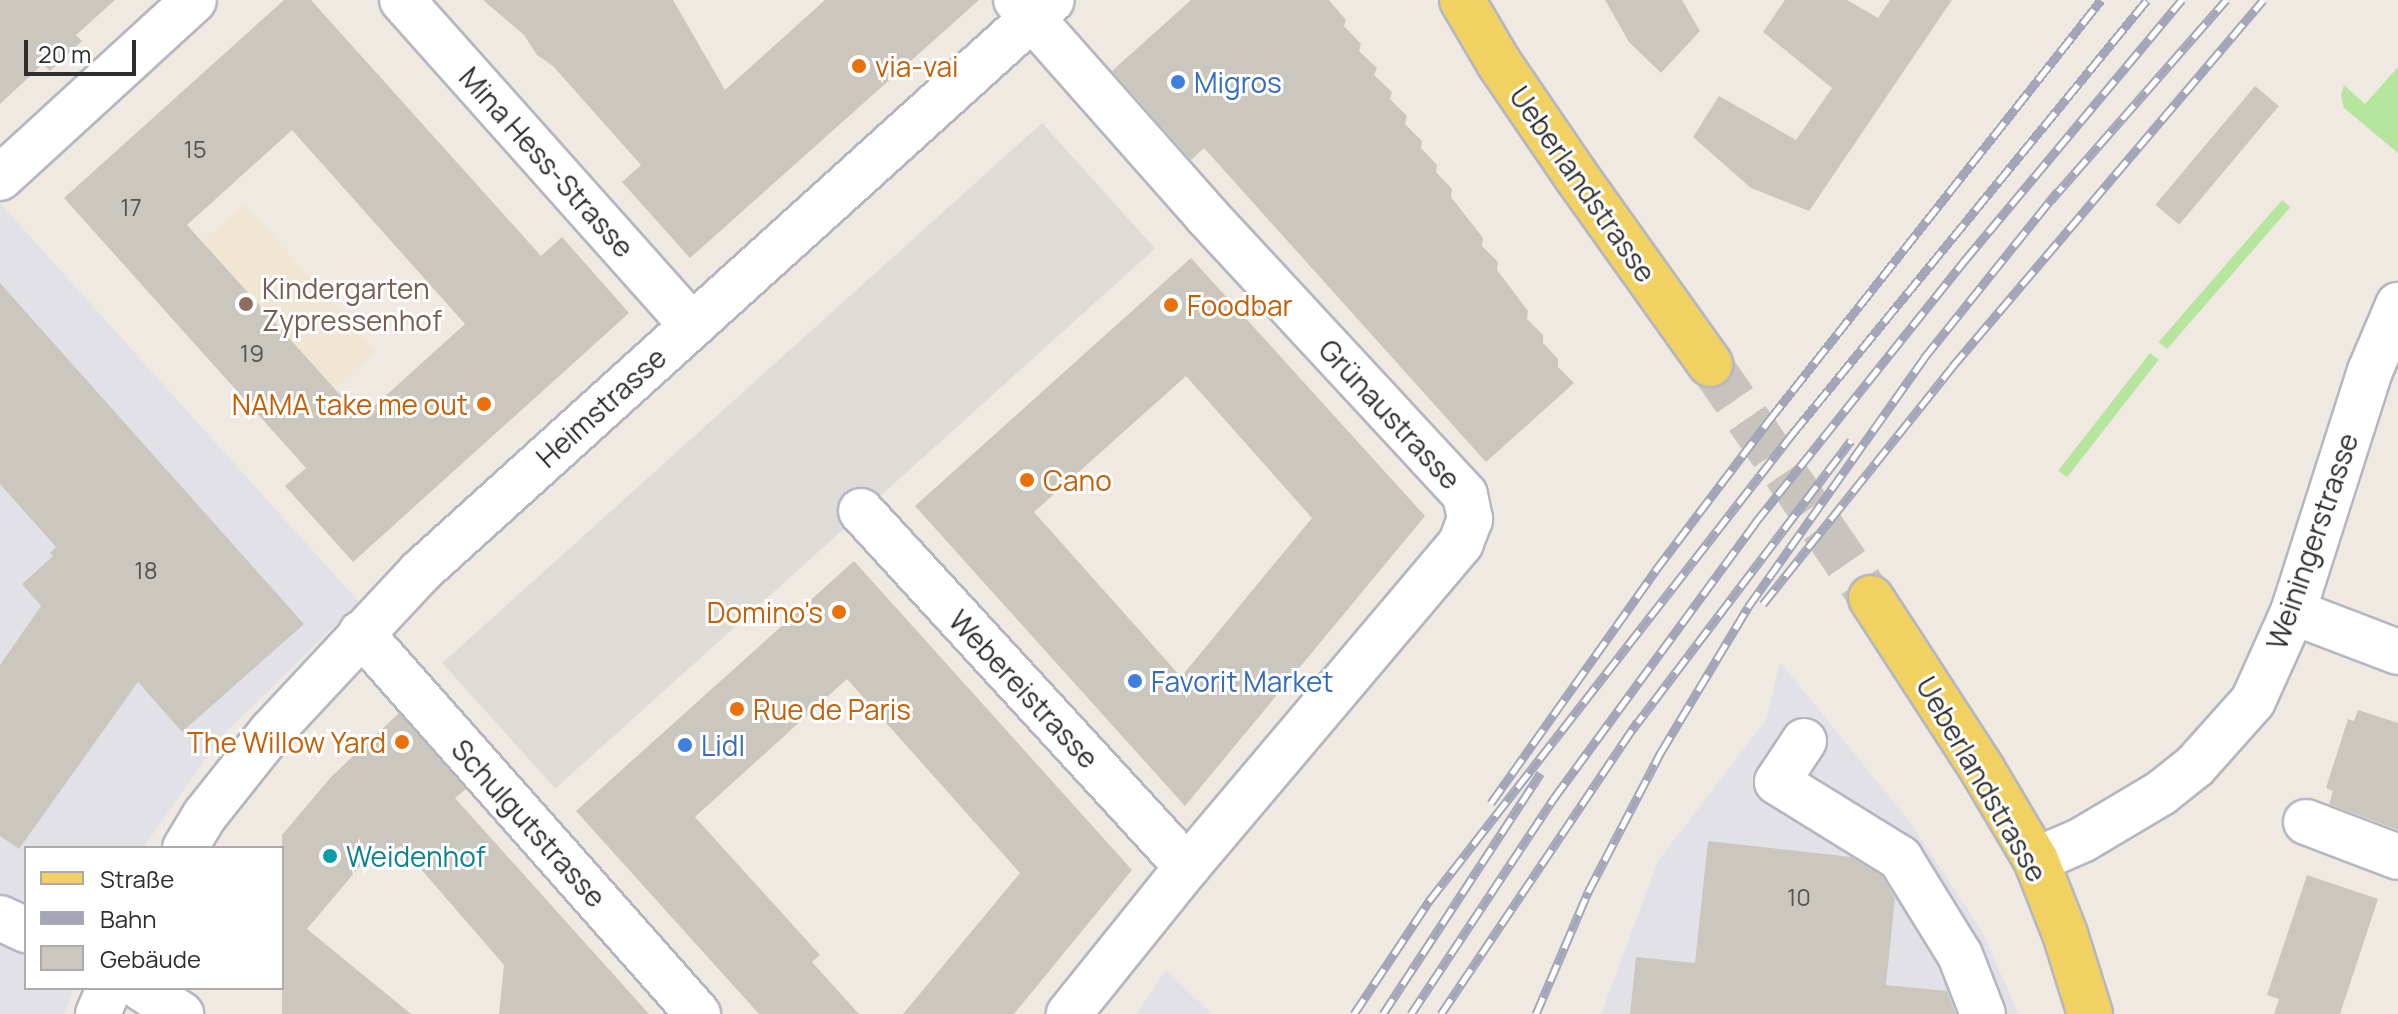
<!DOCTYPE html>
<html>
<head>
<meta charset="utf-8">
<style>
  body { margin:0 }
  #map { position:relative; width:2398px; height:1014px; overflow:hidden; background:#efe9e1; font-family:Manrope,sans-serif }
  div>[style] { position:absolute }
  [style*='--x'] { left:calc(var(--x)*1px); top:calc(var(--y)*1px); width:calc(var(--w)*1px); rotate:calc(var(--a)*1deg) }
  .industrial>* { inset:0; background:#e3e1e8 }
  .education>* { inset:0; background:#f0e6d1 }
  .green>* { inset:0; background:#b6e59e; transform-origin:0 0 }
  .plaza>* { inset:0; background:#dfdcd8; transform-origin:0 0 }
  .building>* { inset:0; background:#cbc7bf; transform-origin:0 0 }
  .major-tunnel>* { height:44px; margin-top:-22px; transform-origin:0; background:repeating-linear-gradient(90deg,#c8c4bd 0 44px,transparent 0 66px) }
  .roads { filter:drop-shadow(2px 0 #b4b7c1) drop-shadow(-2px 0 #b4b7c1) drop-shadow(0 2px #b4b7c1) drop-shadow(0 -2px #b4b7c1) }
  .minor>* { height:44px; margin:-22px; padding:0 22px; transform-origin:22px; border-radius:22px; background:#fff }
  .major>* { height:44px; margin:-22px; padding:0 22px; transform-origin:22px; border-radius:22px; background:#f2d163 }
  .rail>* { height:9px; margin-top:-4.5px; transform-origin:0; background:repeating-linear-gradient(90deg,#fff 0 18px,#a3a6b8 0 36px); box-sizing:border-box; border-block:2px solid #a3a6b8 }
  .dots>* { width:22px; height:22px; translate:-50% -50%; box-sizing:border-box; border:4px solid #fff; border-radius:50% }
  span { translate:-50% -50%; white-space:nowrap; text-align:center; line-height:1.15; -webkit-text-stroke:6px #fff; paint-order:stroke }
  .number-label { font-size:24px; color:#555452 }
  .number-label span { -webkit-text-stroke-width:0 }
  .food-label { font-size:28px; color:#c56008 }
  .left { translate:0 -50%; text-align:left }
  .right { translate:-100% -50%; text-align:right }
  .shop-label { font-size:28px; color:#366cbe }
  .street-label { font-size:28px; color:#2e2e2e }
  .education-label { font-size:28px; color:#785e54 }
  .culture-label { font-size:28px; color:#0d838f }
  .legend { position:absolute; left:24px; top:846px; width:260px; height:144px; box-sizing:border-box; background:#fff; border:2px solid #ababab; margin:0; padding:10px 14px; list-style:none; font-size:24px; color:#2e2e2e }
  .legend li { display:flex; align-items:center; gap:16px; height:40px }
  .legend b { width:40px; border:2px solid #ababab }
  .scale { position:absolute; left:24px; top:40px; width:112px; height:36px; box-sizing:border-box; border:4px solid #2e2e2e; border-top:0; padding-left:10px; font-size:24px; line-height:28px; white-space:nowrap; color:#2e2e2e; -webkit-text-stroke:6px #fff; paint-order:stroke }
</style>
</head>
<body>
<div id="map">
  <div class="industrial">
    <i style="clip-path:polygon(0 203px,359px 602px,221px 737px,143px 848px,26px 848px,26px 988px,74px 988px,64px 1014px,0 1014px)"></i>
    <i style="clip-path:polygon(1780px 662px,1909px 821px,1981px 930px,2019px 1014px,1601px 1014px,1658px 861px,1766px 720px)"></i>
    <i style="clip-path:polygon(1166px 970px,1212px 1014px,1136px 1014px)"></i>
  </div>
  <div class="education">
    <i style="clip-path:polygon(244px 204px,376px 351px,316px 405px,223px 305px,187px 337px,147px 291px)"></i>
  </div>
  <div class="green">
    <i style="clip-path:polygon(2398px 67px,2398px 153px,2344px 108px,2341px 95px,2344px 85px,2365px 104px)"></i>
    <i style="left:2282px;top:200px;width:11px;height:188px;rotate:41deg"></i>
    <i style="left:2150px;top:353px;width:11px;height:149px;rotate:38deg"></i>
  </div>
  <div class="plaza">
    <i style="left:1042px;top:123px;width:169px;height:807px;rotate:48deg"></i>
  </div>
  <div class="building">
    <i style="clip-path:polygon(0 0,115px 0,76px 35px,82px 41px,50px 71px,43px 64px,0 104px)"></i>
    <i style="clip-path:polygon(evenodd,284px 0,311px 0,541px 256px,562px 237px,629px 313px,353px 562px,285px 486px,306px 468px,64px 198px,284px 0,292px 130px,465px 324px,361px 418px,187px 225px,292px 130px)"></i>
    <i style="clip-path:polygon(483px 0,673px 0,725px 90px,825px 0,979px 0,690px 258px,622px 182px,641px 165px,553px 66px,537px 55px,524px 35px)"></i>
    <i style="clip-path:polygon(1191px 0,1329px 0,1346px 20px,1344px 26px,1361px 44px,1359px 51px,1377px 68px,1374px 75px,1392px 92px,1390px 99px,1407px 116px,1405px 124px,1422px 141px,1421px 148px,1437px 165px,1436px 172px,1452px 189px,1451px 197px,1483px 238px,1482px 246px,1498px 262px,1497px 270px,1528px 311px,1527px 319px,1543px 335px,1543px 343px,1558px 359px,1558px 367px,1574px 383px,1486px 462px,1204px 148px,1191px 160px,1112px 71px)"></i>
    <i style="clip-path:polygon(1605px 0,1682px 0,1700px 31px,1661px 73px,1629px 42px)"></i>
    <i style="clip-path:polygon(1785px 0,1847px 0,1878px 18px,1890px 0,1952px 0,1809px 211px,1751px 188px,1693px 137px,1719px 96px,1796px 140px,1832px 88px,1763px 32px)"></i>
    <i style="left:2255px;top:86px;width:31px;height:155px;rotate:40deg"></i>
    <i style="clip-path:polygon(evenodd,1191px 258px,1425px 516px,1185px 806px,915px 506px,1191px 258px,1186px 376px,1312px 518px,1181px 677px,1034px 512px,1186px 376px)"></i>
    <i style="clip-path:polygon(0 283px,304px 624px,182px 732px,138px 682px,19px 849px,0 836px,0 665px,41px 606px,22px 584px,53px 556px,50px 553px,56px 547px,0 484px)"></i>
    <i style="clip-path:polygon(854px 561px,1132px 870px,1014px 1014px,903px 1014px,1020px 873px,847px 679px,695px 817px,820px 955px,812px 962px,859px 1014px,759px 1014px,576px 811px)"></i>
    <i style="clip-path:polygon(2358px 710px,2398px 723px,2398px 830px,2329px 804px,2333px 791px,2326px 788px,2348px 719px,2354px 721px)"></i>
    <i style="clip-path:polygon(399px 713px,466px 789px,455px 798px,649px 1014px,499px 1014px,504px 965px,401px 846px,361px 865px,307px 929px,411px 1014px,282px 1014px,282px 835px,331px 777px)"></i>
    <i style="clip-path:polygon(1708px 841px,1851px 857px,1882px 876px,1895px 898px,1886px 985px,1947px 991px,1956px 1014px,1630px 1014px,1636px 957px,1695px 963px)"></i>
    <i style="clip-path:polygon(2307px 875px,2378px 899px,2340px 1014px,2274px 1014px,2279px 999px,2267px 995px)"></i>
  </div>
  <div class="major-tunnel">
    <i style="--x:1710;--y:364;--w:284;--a:55.5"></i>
  </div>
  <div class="roads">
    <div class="minor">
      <i style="--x:402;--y:0;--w:436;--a:48.3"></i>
      <i style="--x:1016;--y:0;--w:287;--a:48.5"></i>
      <i style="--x:1206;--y:215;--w:381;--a:47.2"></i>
      <i style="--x:1465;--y:495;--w:25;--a:78"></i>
      <i style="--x:1470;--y:519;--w:26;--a:111"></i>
      <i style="--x:1461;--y:543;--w:424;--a:130.2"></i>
      <i style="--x:1187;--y:867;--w:189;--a:128.8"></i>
      <i style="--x:0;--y:178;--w:263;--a:-42.5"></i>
      <i style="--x:861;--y:511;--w:483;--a:47.5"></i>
      <i style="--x:2293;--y:612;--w:112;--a:20.9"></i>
      <i style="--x:361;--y:633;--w:509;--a:48.51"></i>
      <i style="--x:1804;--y:741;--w:49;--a:123.4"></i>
      <i style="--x:1777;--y:782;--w:145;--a:31.7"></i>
      <i style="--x:1900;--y:858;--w:114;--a:58.3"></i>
      <i style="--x:1960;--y:955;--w:63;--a:68.7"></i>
      <i style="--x:2306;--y:822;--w:98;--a:20.8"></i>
      <i style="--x:185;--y:848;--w:39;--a:-59"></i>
      <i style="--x:205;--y:815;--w:106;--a:-51.5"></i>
      <i style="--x:271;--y:732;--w:219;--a:-47"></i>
      <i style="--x:420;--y:572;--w:852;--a:-42.15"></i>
      <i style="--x:2036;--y:860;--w:50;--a:-23.5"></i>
      <i style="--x:2082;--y:840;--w:92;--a:-30.7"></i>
      <i style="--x:2161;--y:793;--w:43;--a:-38.5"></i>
      <i style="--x:2195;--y:766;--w:87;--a:-48.3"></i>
      <i style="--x:2253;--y:701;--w:98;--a:-65.8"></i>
      <i style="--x:2293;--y:612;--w:253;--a:-72.3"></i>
      <i style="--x:2370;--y:371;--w:72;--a:-67"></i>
      <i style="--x:0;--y:918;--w:29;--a:25"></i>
      <i style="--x:141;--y:988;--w:48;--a:33"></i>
      <i style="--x:98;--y:1014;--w:28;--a:-67"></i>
    </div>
    <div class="major">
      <i style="--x:1462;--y:0;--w:73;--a:59.6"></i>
      <i style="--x:1499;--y:63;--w:137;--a:55.7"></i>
      <i style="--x:1576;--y:176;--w:231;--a:54.5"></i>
      <i style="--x:1871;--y:598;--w:204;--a:57"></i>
      <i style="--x:1982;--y:769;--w:106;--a:59.3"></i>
      <i style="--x:2036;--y:860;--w:79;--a:68.6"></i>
      <i style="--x:2065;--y:934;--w:84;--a:72.6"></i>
    </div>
  </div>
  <div class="rail">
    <i style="--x:2051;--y:200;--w:266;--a:-48.8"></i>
    <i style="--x:1763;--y:604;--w:303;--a:-51.4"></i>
    <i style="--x:1952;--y:367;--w:481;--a:-49.7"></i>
    <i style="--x:1632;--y:730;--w:363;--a:-52.9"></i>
    <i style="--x:1491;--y:803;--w:284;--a:-54.7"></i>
    <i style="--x:1655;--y:571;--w:191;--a:-52.9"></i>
    <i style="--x:1770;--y:419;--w:534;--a:-51.69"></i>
    <i style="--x:1354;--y:1014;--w:136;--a:-56.4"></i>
    <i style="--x:1429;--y:901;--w:593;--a:-52.13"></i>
    <i style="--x:1793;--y:433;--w:559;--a:-50.73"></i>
    <i style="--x:1383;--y:1014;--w:288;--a:-56.8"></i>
    <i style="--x:1411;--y:1014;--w:259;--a:-56.5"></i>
    <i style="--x:1554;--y:798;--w:341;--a:-53.8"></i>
    <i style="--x:1755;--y:523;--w:337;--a:-51.4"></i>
    <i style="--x:1965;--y:260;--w:339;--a:-50.2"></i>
    <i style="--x:1441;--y:1014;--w:352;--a:-56.1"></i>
    <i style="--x:1536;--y:1014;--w:133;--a:-66.9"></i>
    <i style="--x:1588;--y:892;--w:158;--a:-62.5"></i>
    <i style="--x:1661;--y:752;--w:169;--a:-59"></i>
    <i style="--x:1748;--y:607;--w:305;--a:-54.7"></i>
    <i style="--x:1924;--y:358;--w:214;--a:-51.3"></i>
  </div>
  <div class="dots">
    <i style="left:859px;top:66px;background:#e8710a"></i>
    <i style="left:1178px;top:82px;background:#3f7fe0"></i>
    <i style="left:246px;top:304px;background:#8d6e63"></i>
    <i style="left:1171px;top:305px;background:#e8710a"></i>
    <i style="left:484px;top:404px;background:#e8710a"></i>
    <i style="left:1027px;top:480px;background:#e8710a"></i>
    <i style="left:839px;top:612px;background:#e8710a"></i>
    <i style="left:1135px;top:681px;background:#3f7fe0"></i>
    <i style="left:737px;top:709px;background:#e8710a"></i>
    <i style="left:402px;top:742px;background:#e8710a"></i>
    <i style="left:685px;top:745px;background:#3f7fe0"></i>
    <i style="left:330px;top:856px;background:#0f9aa8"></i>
  </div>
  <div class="number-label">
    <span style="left:195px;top:149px">15</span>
    <span style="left:131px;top:207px">17</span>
    <span style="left:252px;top:353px">19</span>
    <span style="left:146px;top:570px">18</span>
    <span style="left:1799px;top:897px">10</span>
  </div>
  <div class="food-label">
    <span class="left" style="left:875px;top:66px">via-vai</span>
    <span class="left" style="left:1187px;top:305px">Foodbar</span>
    <span class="right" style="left:468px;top:404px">NAMA take me out</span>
    <span class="left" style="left:1043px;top:480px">Cano</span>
    <span class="right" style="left:823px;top:612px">Domino's</span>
    <span class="left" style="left:753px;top:709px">Rue de Paris</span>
    <span class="right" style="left:386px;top:742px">The Willow Yard</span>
  </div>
  <div class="shop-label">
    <span class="left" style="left:1194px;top:82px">Migros</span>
    <span class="left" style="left:1151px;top:681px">Favorit Market</span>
    <span class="left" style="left:701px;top:745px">Lidl</span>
  </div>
  <div class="street-label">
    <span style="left:547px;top:162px;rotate:48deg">Mina Hess-Strasse</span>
    <span style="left:1583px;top:184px;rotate:55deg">Ueberlandstrasse</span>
    <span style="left:601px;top:407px;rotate:-42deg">Heimstrasse</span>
    <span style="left:1390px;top:414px;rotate:47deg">Grünaustrasse</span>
    <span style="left:2312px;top:541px;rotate:-71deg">Weiningerstrasse</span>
    <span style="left:1024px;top:689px;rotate:47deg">Webereistrasse</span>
    <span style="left:1982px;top:779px;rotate:60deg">Ueberlandstrasse</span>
    <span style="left:529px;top:823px;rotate:48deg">Schulgutstrasse</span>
  </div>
  <div class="education-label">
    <span class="left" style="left:262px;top:304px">Kindergarten<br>Zypressenhof</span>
  </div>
  <div class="culture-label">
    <span class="left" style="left:346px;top:856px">Weidenhof</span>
  </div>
  <ul class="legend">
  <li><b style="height:10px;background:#f2d163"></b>Straße</li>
  <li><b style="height:10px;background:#a3a6b8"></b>Bahn</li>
  <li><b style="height:22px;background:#cbc7bf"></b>Gebäude</li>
  </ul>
  <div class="scale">20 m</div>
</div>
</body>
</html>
